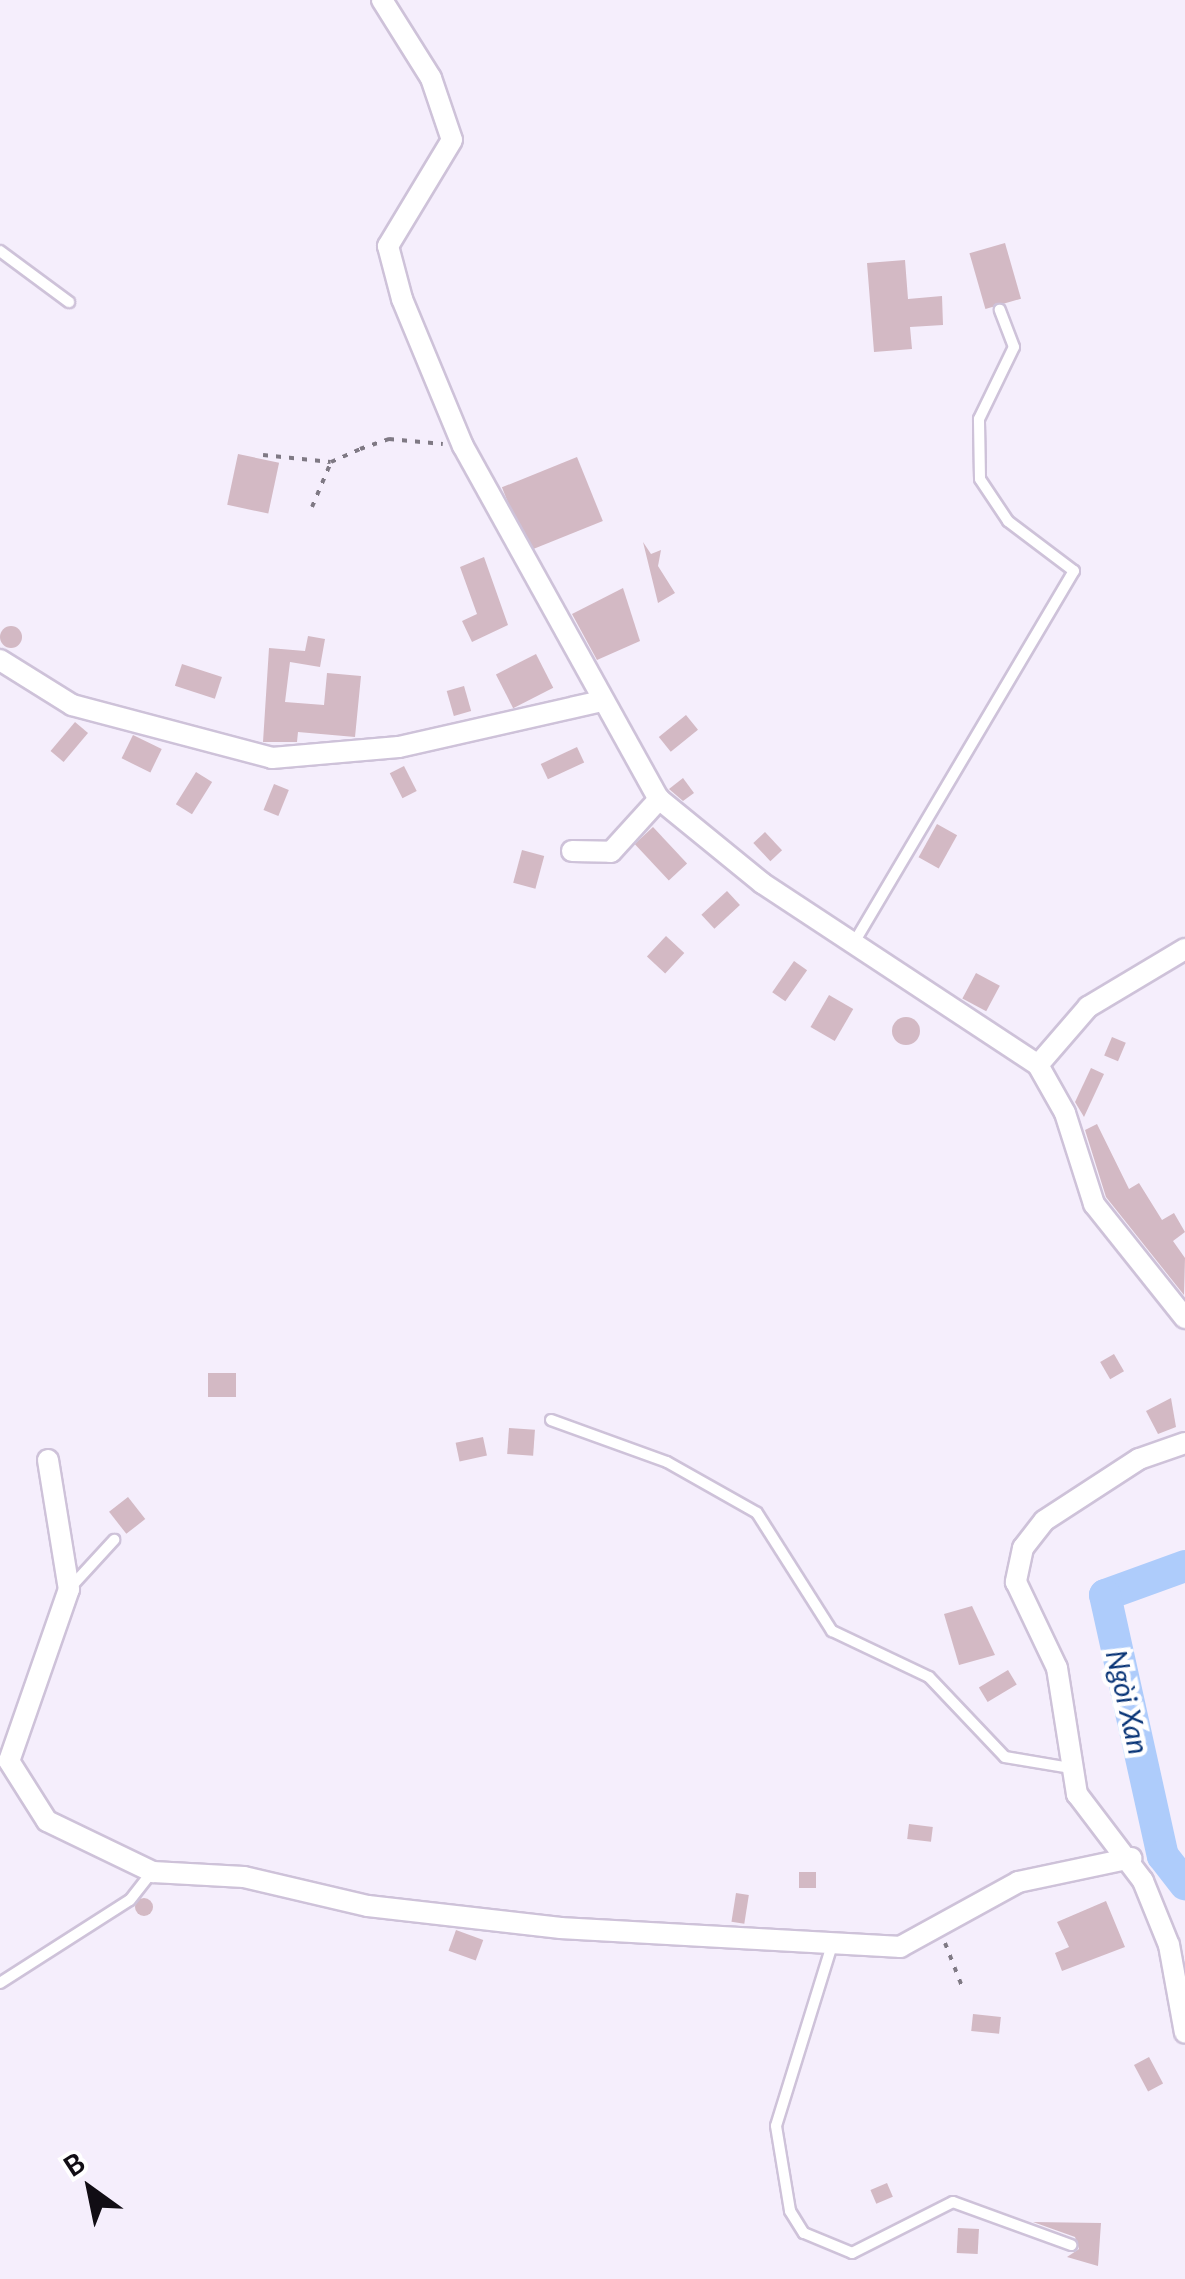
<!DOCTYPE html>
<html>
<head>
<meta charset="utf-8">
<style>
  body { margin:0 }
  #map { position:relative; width:1185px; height:2279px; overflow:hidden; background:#f5eefc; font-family:Lato,sans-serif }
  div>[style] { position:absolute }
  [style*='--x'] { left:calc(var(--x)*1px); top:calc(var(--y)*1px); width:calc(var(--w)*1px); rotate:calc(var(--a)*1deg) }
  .river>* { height:32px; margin:-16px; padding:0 16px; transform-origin:16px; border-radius:16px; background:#aeccfb }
  .building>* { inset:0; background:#d3b9c4; transform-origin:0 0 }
  .round { border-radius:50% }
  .path>* { height:4px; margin-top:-2px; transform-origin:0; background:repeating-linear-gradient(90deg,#7f7984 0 5px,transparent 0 13px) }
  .roads { filter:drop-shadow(2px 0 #cec2d9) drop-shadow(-2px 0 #cec2d9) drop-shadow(0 2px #cec2d9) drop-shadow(0 -2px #cec2d9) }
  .lane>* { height:10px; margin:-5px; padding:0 5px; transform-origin:5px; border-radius:5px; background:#fff }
  .street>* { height:20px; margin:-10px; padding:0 10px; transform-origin:10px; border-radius:10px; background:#fff }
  span { translate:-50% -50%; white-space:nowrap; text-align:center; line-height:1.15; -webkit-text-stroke:9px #fff; paint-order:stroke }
  .water-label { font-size:28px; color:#083476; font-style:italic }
  .north { position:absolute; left:40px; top:2139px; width:100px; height:100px; -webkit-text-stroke:8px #fff; paint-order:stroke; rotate:327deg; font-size:28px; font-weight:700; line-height:40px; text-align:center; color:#110d14 }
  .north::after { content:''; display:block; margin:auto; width:35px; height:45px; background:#110d14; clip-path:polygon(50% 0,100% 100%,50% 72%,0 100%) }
</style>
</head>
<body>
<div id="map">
  <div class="river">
    <i style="--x:1185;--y:1566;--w:85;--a:160.1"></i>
    <i style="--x:1105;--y:1595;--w:267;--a:77.5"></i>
    <i style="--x:1163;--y:1856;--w:36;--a:52"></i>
  </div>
  <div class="building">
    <i style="left:1005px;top:243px;width:58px;height:37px;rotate:74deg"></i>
    <i style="clip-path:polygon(905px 260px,908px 299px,942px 296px,943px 325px,910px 327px,912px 349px,874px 352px,867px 263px)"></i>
    <i style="left:238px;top:454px;width:42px;height:52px;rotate:12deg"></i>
    <i style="left:577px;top:457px;width:69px;height:81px;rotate:68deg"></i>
    <i style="clip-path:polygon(643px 542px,651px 554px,661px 550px,658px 566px,675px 593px,658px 603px)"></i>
    <i style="clip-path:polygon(484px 557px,508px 625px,472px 642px,462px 621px,477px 614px,460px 567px)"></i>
    <i style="clip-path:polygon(623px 588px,640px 641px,597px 660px,572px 614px)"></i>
    <i class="round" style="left:0;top:626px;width:22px;height:22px"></i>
    <i style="clip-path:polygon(308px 636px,325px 639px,320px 667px,290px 662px,285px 702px,324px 705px,327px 673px,361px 676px,355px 737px,298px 732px,297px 742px,263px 742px,269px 648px,305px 651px)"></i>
    <i style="left:536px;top:654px;width:38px;height:45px;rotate:63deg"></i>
    <i style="left:182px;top:664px;width:42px;height:23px;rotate:18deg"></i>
    <i style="left:464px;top:686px;width:26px;height:18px;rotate:74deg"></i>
    <i style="left:686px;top:715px;width:19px;height:35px;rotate:51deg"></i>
    <i style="left:75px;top:722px;width:17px;height:38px;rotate:40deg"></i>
    <i style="left:133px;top:735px;width:32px;height:26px;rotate:26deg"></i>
    <i style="left:577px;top:747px;width:17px;height:40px;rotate:65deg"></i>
    <i style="left:404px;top:766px;width:28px;height:16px;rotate:63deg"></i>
    <i style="left:196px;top:772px;width:19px;height:38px;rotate:32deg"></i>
    <i style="clip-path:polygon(683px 778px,694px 793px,683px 801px,669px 789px)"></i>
    <i style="left:274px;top:784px;width:16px;height:28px;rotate:22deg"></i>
    <i style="left:937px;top:824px;width:23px;height:38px;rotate:29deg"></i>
    <i style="left:653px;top:827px;width:50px;height:25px;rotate:47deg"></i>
    <i style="left:765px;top:832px;width:25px;height:16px;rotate:47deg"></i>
    <i style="left:522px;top:850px;width:23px;height:34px;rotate:15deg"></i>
    <i style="left:727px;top:891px;width:19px;height:35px;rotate:47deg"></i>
    <i style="left:666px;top:936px;width:25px;height:28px;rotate:43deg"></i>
    <i style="left:794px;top:961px;width:16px;height:38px;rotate:35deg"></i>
    <i style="left:976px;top:973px;width:27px;height:29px;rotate:28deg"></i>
    <i style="left:829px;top:995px;width:28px;height:37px;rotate:30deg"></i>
    <i class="round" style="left:892px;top:1017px;width:28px;height:28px"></i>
    <i style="left:1112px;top:1037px;width:15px;height:20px;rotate:23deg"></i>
    <i style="clip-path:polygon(1091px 1068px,1104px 1074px,1084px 1117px,1075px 1102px)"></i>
    <i style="clip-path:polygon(1097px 1124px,1129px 1189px,1139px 1183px,1162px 1220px,1174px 1213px,1185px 1232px,1173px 1241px,1185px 1258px,1184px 1295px,1106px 1197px,1085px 1130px)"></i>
    <i style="left:1114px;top:1354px;width:20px;height:16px;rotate:60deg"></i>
    <i style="left:208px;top:1373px;width:28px;height:24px"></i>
    <i style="clip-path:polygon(1171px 1398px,1176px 1427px,1158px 1434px,1146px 1411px)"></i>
    <i style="left:509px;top:1428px;width:26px;height:26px;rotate:4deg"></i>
    <i style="left:483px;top:1437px;width:19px;height:28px;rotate:78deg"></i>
    <i style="left:128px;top:1497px;width:28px;height:24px;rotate:52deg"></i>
    <i style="clip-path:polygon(972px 1606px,995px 1655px,959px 1665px,944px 1614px)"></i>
    <i style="left:1008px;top:1670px;width:17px;height:34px;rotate:59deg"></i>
    <i style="left:909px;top:1824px;width:24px;height:15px;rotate:7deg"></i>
    <i style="left:816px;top:1872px;width:16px;height:17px;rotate:90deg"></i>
    <i style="left:736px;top:1893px;width:13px;height:29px;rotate:9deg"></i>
    <i class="round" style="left:135px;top:1898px;width:18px;height:18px"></i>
    <i style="clip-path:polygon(1106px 1901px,1125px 1947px,1062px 1971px,1055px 1953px,1069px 1947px,1057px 1922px)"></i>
    <i style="left:456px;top:1930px;width:29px;height:22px;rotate:20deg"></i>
    <i style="left:973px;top:2014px;width:28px;height:17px;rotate:6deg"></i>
    <i style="left:1149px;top:2057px;width:30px;height:17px;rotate:62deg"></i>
    <i style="left:887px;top:2183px;width:15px;height:18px;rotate:67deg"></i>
    <i style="clip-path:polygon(1033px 2222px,1101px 2223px,1098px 2266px,1067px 2257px,1079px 2249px,1075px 2237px)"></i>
    <i style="left:958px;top:2228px;width:21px;height:25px;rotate:3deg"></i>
  </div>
  <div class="path">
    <i style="--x:263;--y:455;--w:68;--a:5.9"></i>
    <i style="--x:312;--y:507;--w:49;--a:-67.1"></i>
    <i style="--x:331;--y:462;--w:32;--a:-24"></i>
    <i style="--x:360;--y:449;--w:31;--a:-19"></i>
    <i style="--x:389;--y:439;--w:54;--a:5.3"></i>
    <i style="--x:945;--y:1943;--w:49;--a:68.6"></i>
  </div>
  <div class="roads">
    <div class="lane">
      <i style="--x:0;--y:251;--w:86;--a:36.5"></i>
      <i style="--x:855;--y:941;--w:430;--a:-59.4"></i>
      <i style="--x:1074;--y:571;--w:83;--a:-142.9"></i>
      <i style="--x:1008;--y:521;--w:50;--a:-123.7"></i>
      <i style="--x:980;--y:479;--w:60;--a:-91"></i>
      <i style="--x:979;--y:419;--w:80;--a:-64.1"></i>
      <i style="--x:1014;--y:347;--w:40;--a:-111"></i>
      <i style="--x:551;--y:1420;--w:123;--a:19.9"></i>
      <i style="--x:667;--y:1462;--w:103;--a:29.5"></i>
      <i style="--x:757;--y:1513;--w:140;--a:57.6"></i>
      <i style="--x:832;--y:1631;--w:107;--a:25.4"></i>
      <i style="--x:929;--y:1677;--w:110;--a:46.5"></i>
      <i style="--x:1005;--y:1757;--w:67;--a:9.5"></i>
      <i style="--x:69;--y:1589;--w:67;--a:-47.4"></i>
      <i style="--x:832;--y:1945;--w:189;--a:107.2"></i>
      <i style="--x:776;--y:2126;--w:86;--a:80.6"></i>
      <i style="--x:790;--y:2211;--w:26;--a:58"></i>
      <i style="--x:804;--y:2233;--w:52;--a:22.6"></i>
      <i style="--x:852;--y:2253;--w:113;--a:-26.8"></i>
      <i style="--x:953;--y:2202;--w:126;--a:20"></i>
      <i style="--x:0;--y:1983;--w:154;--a:-32.6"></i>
      <i style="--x:130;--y:1900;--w:36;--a:-52"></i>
    </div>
    <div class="street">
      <i style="--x:382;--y:0;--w:92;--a:57.9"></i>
      <i style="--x:431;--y:78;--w:65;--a:71.3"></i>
      <i style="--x:452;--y:140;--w:124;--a:121.1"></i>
      <i style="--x:388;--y:246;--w:55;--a:75.2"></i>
      <i style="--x:402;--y:299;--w:159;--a:67.5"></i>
      <i style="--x:463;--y:446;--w:404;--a:61"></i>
      <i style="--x:659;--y:799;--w:133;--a:39.2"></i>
      <i style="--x:762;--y:883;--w:331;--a:33.4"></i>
      <i style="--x:1038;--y:1065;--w:55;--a:60.6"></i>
      <i style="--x:1065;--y:1113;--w:96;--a:72.3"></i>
      <i style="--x:1094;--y:1204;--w:146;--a:51.4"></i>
      <i style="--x:0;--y:660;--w:85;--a:32"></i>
      <i style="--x:72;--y:705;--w:207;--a:14.8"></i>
      <i style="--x:272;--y:758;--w:127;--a:-5"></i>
      <i style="--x:399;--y:747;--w:208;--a:-12.8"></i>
      <i style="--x:572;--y:851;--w:39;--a:1"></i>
      <i style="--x:611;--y:852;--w:72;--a:-47.8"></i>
      <i style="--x:1038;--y:1065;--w:77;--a:-49.2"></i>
      <i style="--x:1088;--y:1007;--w:113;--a:-30.9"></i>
      <i style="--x:1185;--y:1443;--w:49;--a:160.8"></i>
      <i style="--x:1139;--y:1459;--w:113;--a:146.9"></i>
      <i style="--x:1044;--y:1521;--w:34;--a:128"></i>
      <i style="--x:1023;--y:1548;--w:35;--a:102"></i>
      <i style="--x:1016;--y:1582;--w:95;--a:64.5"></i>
      <i style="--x:1057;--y:1668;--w:128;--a:81"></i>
      <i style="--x:1077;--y:1794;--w:109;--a:52.8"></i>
      <i style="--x:1143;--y:1881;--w:69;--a:67.9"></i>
      <i style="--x:1169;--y:1945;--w:89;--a:79.7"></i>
      <i style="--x:48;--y:1460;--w:131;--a:80.8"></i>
      <i style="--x:69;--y:1589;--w:182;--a:109.2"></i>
      <i style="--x:9;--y:1761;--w:71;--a:57.7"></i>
      <i style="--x:47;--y:1821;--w:118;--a:25.7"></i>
      <i style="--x:153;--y:1872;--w:91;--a:3.1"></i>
      <i style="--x:244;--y:1877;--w:127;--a:13.2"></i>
      <i style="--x:368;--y:1906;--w:194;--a:6.5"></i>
      <i style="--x:561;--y:1928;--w:340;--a:3.2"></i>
      <i style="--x:900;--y:1947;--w:135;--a:-28.8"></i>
      <i style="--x:1018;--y:1882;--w:116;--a:-11.9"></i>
    </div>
  </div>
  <div class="water-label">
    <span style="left:1128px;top:1702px;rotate:77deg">Ngòi Xan</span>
  </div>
  <div class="north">B</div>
</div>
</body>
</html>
